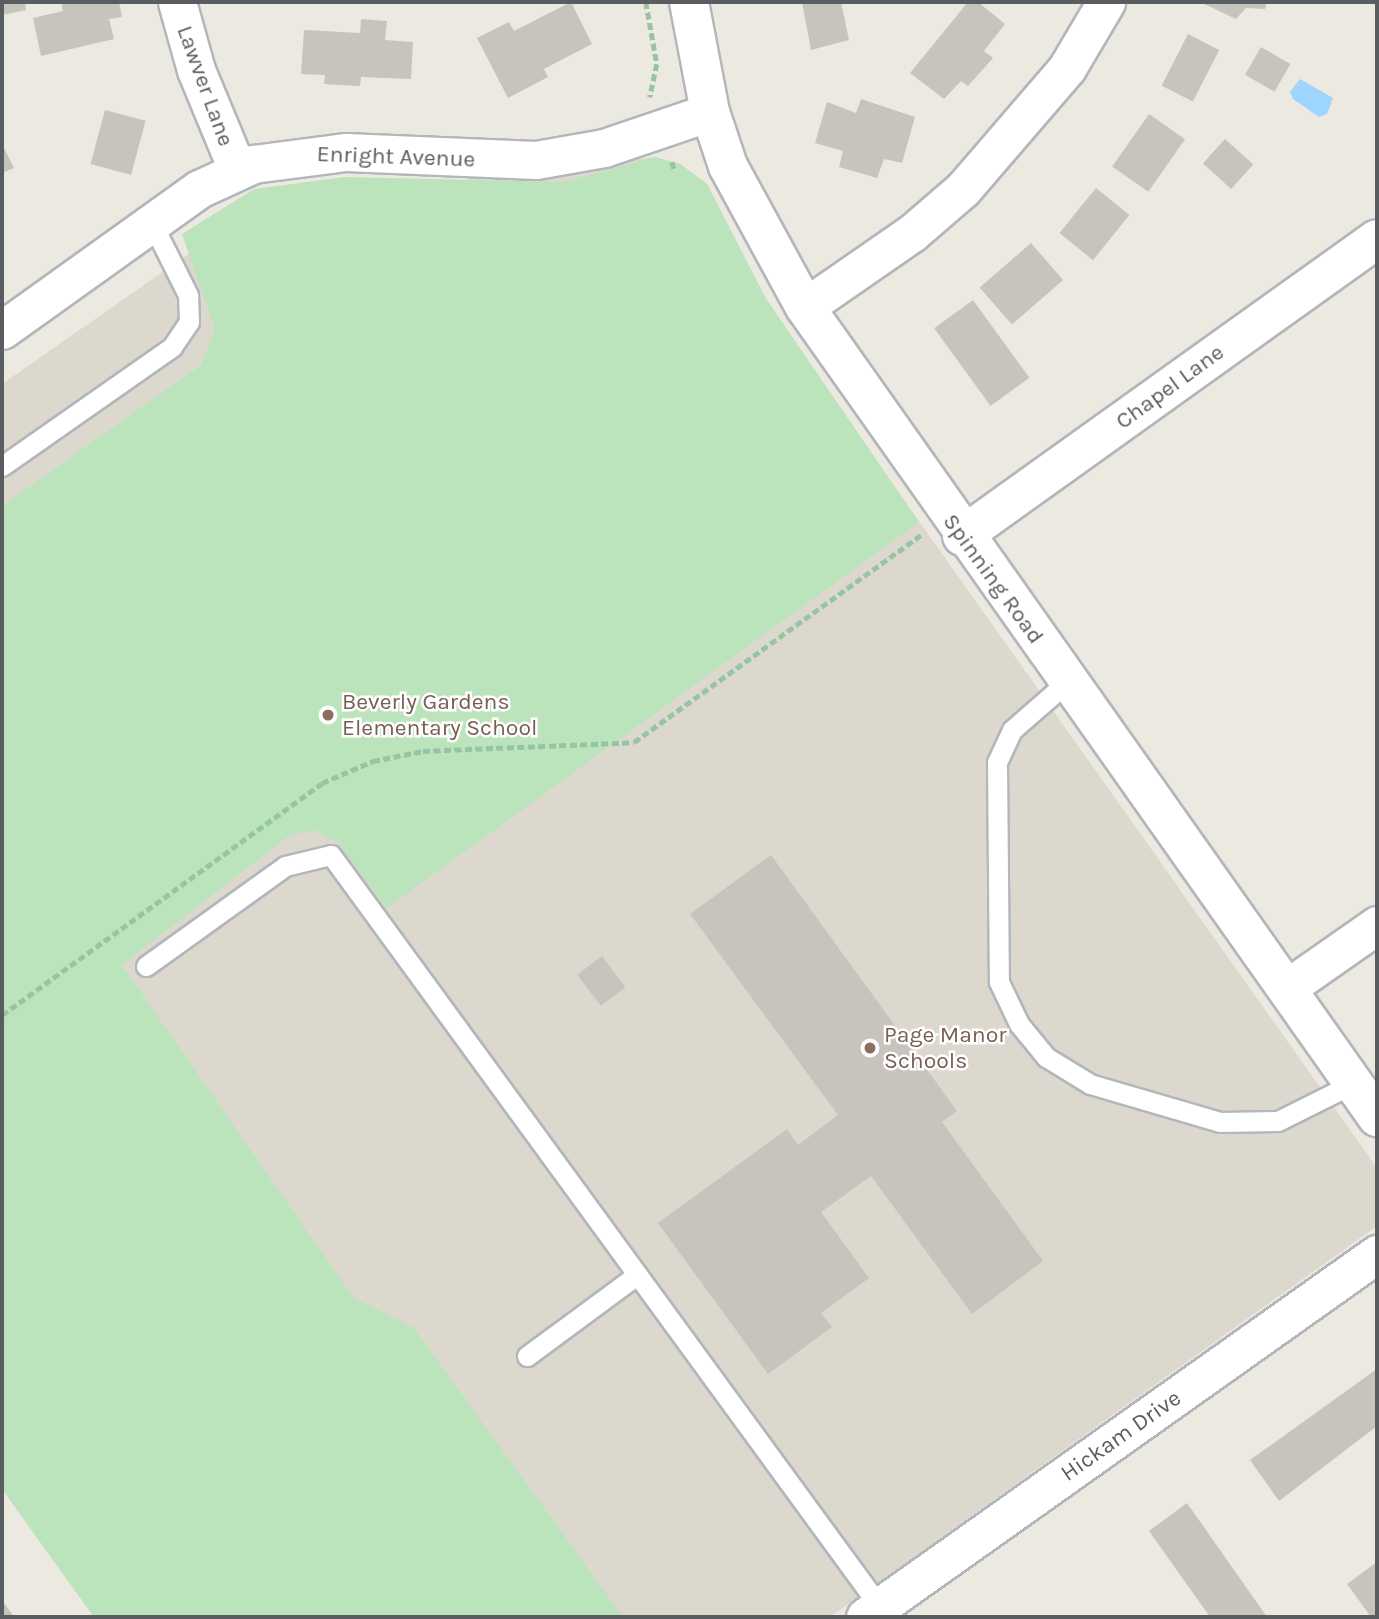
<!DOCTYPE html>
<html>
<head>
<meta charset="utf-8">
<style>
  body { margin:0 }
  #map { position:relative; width:1379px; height:1619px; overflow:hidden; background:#ece9e0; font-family:Karla,sans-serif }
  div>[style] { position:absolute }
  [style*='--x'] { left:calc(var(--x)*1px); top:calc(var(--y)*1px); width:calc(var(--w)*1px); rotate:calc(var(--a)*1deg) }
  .education>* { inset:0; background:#dcd8ce }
  .green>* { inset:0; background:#bce4bc }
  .water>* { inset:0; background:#9dd5ff }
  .building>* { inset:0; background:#c7c4bd; transform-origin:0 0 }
  .path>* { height:4.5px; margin-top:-2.25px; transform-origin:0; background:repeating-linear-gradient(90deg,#95c5a2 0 7px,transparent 0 10.5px) }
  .roads { filter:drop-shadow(2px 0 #b3b6bb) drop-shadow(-2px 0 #b3b6bb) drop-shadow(0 2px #b3b6bb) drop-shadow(0 -2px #b3b6bb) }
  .service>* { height:19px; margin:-9.5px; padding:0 9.5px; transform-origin:9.5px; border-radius:9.5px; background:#fff }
  .minor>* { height:37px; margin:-18.5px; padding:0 18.5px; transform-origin:18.5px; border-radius:18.5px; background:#fff }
  .tertiary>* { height:38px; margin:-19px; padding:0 19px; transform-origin:19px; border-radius:19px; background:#fff }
  .dots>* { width:19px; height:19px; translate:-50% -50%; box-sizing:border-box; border:4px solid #fff; border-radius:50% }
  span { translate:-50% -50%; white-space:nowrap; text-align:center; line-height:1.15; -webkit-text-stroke:5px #fff; paint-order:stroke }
  .street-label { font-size:23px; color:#595d61 }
  .education-label { font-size:23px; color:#785e54 }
  .left { translate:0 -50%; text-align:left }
  .frame { position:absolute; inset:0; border:4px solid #595d61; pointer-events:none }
</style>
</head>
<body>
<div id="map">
  <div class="education">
    <i style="clip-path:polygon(655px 157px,680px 164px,707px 184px,765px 297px,834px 401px,1377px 1168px,1377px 1226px,830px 1617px,94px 1617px,2px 1489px,2px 384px,259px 205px)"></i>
  </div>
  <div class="green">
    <i style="clip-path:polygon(655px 157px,680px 164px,707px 184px,765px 297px,919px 522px,387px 908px,338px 843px,314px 830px,290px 835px,122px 965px,353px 1297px,414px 1328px,623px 1617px,94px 1617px,2px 1489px,2px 506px,201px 365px,215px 330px,182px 234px,254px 189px,344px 177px,563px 182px)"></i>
  </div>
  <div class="water">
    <i style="clip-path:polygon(1300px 79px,1333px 98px,1327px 114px,1319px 117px,1293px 99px,1290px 92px)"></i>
  </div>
  <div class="building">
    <i style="clip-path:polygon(2px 2px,25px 2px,26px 10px,2px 15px)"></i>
    <i style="clip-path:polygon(61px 2px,119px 2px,122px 17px,109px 19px,114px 39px,41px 56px,33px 18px,63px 11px)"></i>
    <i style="clip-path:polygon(571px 2px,592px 44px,544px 69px,548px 77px,508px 98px,477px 38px,509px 22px,514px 31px)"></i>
    <i style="clip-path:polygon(802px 2px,841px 2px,849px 40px,811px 50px)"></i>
    <i style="clip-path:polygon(968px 2px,978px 2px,1005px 24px,984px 51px,993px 58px,968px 86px,961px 81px,944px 99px,910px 73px)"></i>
    <i style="clip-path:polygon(1200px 2px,1267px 2px,1265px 9px,1246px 8px,1236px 19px)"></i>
    <i style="clip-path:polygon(361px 19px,387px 21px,385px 40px,413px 42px,411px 79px,361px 77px,360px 86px,324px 84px,325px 75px,301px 74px,304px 30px,360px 33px)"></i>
    <i style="left:1188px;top:34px;width:35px;height:58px;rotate:27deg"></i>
    <i style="left:1261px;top:47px;width:34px;height:32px;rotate:30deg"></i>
    <i style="clip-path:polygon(861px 99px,915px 117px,902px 163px,884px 159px,877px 178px,839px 167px,843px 151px,815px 143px,827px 102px,856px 113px)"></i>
    <i style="left:105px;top:110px;width:42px;height:56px;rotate:15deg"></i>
    <i style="left:1149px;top:114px;width:44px;height:64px;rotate:35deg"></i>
    <i style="left:1225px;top:139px;width:38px;height:33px;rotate:42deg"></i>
    <i style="clip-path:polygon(4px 148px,14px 168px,2px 173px,2px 149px)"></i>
    <i style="left:1096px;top:188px;width:43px;height:58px;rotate:39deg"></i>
    <i style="left:1031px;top:243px;width:49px;height:68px;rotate:49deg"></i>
    <i style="left:973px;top:300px;width:96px;height:48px;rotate:54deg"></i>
    <i style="clip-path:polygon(771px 855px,957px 1111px,942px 1122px,1043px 1261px,972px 1314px,871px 1176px,821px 1212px,869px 1278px,821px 1313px,832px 1327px,768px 1374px,658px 1223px,787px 1129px,798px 1145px,838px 1115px,690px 914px)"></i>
    <i style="left:602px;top:956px;width:39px;height:31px;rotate:53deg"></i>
    <i style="clip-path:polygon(1377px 1369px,1377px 1426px,1279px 1501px,1250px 1460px)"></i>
    <i style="clip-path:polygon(1187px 1503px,1267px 1617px,1210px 1617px,1149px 1531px)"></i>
    <i style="clip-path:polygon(1377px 1562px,1377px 1617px,1371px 1617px,1347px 1584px)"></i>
    <i style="clip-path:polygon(2px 1600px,14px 1617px,2px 1617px)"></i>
  </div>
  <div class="path">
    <i style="--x:646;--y:2;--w:63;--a:79.9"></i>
    <i style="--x:657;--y:64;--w:34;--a:102"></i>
    <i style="--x:672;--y:162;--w:9;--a:72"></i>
    <i style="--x:2;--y:1015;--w:395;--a:-35.9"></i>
    <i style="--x:322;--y:783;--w:56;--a:-23.3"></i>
    <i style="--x:373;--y:761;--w:51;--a:-11.3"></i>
    <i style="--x:423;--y:751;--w:211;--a:-2.4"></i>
    <i style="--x:634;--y:742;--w:355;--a:-35.8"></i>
  </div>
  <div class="roads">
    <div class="service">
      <i style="--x:2;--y:466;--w:208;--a:-35"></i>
      <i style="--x:172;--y:347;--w:30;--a:-56"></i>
      <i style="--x:189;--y:322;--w:27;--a:-92"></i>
      <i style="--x:188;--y:295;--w:83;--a:-116.6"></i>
      <i style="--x:1067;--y:682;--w:73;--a:138.9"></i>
      <i style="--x:1012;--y:730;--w:35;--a:115"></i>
      <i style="--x:997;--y:762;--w:220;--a:89.5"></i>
      <i style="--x:999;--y:982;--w:47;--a:64.5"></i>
      <i style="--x:1019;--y:1024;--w:43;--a:50.7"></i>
      <i style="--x:1046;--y:1057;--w:52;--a:31.5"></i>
      <i style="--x:1090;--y:1084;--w:135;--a:16.3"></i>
      <i style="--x:1220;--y:1122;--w:58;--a:-1"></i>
      <i style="--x:1278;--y:1121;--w:85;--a:-26.6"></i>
      <i style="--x:146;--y:966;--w:171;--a:-35.7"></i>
      <i style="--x:285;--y:866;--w:47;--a:-13.4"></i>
      <i style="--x:331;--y:855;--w:931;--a:53.87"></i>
      <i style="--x:527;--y:1356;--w:137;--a:-36.4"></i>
    </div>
    <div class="minor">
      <i style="--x:177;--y:2;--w:71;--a:74.4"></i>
      <i style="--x:196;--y:70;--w:107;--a:67.5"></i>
      <i style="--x:805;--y:307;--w:130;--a:-34.7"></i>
      <i style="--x:912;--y:233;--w:67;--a:-40.8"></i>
      <i style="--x:963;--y:189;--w:160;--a:-49.3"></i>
      <i style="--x:1067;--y:68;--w:77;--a:-59.4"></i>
      <i style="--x:2;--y:330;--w:242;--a:-35.6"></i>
      <i style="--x:199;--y:189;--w:60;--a:-24.8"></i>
      <i style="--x:253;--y:164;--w:94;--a:-7.4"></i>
      <i style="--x:346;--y:152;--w:190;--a:2.4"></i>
      <i style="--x:536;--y:160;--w:69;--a:-10"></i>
      <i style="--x:604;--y:148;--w:112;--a:-18.8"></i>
      <i style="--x:1287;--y:988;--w:110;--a:-35"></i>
      <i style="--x:865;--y:1617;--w:628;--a:-35.34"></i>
    </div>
    <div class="tertiary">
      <i style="--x:689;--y:2;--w:112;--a:79.2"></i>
      <i style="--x:710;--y:112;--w:57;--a:71.6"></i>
      <i style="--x:728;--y:166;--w:161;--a:61.4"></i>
      <i style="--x:805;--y:307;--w:992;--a:54.77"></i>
      <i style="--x:962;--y:536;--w:510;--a:-35.59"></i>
    </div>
  </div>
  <div class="dots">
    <i style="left:328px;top:715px;background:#8d6e63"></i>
    <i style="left:870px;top:1048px;background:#8d6e63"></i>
  </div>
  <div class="street-label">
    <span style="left:205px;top:86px;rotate:70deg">Lawver Lane</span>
    <span style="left:396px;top:157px;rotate:2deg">Enright Avenue</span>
    <span style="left:1170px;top:387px;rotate:-36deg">Chapel Lane</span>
    <span style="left:993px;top:579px;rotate:54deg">Spinning Road</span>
    <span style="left:1121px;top:1436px;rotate:-35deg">Hickam Drive</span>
  </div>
  <div class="education-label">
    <span class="left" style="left:342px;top:715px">Beverly Gardens<br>Elementary School</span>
    <span class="left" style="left:884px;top:1048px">Page Manor<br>Schools</span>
  </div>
  <div class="frame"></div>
</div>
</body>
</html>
